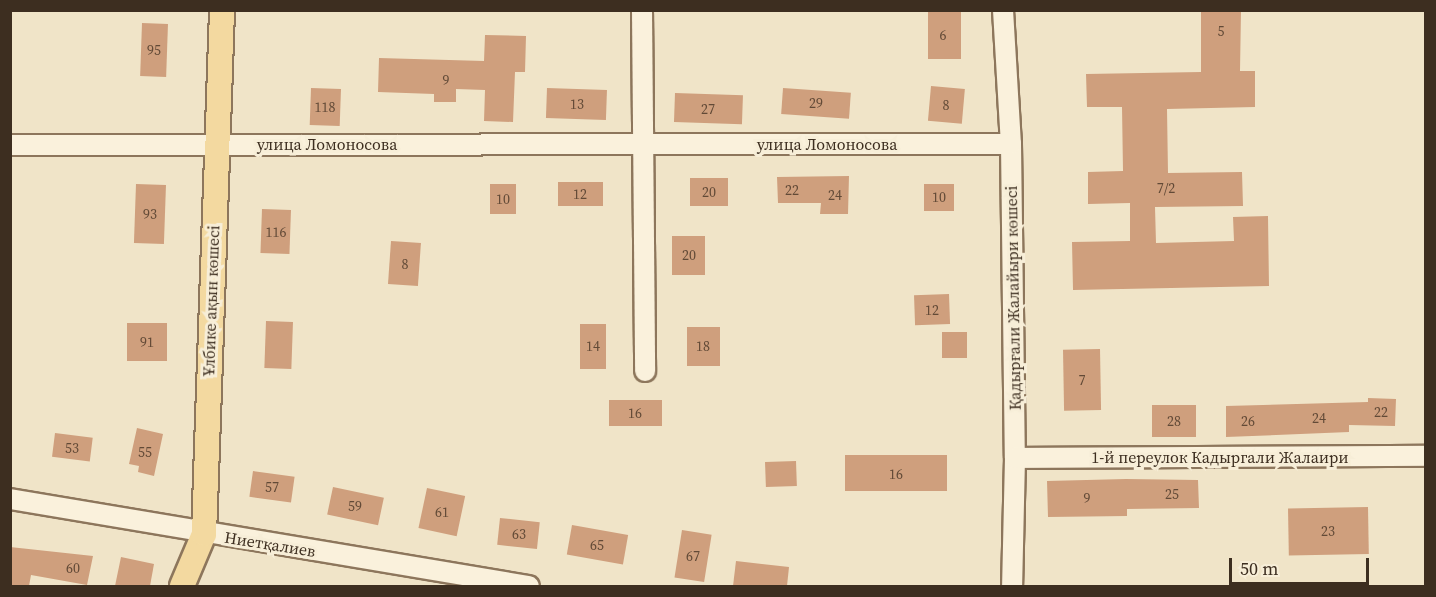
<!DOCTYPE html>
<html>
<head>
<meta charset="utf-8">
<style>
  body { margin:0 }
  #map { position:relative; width:1436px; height:597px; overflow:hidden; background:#f0e4c8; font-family:"Source Serif 4",serif }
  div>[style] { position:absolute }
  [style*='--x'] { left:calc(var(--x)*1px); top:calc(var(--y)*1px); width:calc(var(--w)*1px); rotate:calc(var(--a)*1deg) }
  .building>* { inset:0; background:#cf9f7d; transform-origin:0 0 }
  .roads { filter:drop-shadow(2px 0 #8d765c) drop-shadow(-2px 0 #8d765c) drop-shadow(0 2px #8d765c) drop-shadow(0 -2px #8d765c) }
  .minor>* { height:20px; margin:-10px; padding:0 10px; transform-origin:10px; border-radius:10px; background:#faf1dc }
  .major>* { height:24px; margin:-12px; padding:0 12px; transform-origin:12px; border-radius:12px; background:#f3d9a0 }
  span { translate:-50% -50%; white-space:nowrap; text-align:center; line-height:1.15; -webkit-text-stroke:6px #f7eed8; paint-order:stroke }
  .number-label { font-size:14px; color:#624a37 }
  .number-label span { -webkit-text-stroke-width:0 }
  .street-label { font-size:16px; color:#3d2e20 }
  .frame { position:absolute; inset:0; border:12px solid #3d2e20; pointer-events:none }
  .scale { position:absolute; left:1229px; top:558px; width:140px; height:27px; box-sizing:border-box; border:3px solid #3d2e20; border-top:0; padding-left:8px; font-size:18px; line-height:21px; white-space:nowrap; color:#3d2e20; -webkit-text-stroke:4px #f7eed8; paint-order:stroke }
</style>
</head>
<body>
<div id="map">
  <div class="building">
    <i style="left:928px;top:10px;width:33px;height:49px"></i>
    <i style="clip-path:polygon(1201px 10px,1241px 10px,1240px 71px,1255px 71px,1255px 107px,1167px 109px,1168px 173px,1242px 172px,1243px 206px,1155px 207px,1156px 243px,1234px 241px,1233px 217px,1268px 216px,1269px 286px,1073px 290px,1072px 242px,1130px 241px,1130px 203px,1088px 204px,1088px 172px,1123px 171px,1122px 107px,1087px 107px,1086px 74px,1201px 72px)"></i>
    <i style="left:142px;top:23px;width:26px;height:53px;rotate:2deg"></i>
    <i style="clip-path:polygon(485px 35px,526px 36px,525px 72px,515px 72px,513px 122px,484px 121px,485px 90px,456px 89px,456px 102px,434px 102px,434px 94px,378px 92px,379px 58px,484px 61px)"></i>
    <i style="left:931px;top:86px;width:34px;height:35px;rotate:5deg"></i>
    <i style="left:311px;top:88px;width:30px;height:37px;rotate:2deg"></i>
    <i style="left:547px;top:88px;width:60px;height:30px;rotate:2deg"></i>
    <i style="left:783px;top:88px;width:68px;height:26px;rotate:4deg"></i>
    <i style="left:675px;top:93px;width:68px;height:29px;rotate:2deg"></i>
    <i style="clip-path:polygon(849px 176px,848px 214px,820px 214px,821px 203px,778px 203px,777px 177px)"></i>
    <i style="left:690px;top:178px;width:38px;height:28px"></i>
    <i style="left:558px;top:182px;width:45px;height:24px"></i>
    <i style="left:136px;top:184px;width:30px;height:59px;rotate:2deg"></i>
    <i style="left:490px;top:184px;width:26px;height:30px"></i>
    <i style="left:924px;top:184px;width:30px;height:27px"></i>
    <i style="left:262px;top:209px;width:29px;height:44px;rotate:2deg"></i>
    <i style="left:672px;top:236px;width:33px;height:39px"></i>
    <i style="left:391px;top:241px;width:30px;height:43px;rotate:4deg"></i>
    <i style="left:949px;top:294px;width:30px;height:35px;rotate:88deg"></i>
    <i style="left:266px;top:321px;width:27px;height:47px;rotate:2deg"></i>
    <i style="left:127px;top:323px;width:40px;height:38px"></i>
    <i style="left:580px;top:324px;width:26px;height:45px"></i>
    <i style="left:687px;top:327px;width:33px;height:39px"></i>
    <i style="left:942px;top:332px;width:25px;height:26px"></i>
    <i style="left:1100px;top:349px;width:61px;height:37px;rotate:89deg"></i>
    <i style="clip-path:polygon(1368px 398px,1396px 399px,1395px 426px,1349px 425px,1349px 432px,1226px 437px,1226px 406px,1368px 402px)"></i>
    <i style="left:609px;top:400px;width:53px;height:26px"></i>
    <i style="left:1152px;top:405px;width:44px;height:32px"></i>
    <i style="clip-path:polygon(137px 428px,163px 434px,154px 476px,138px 472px,139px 466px,129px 464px)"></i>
    <i style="left:55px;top:433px;width:38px;height:24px;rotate:7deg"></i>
    <i style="left:947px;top:455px;width:36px;height:102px;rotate:90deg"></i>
    <i style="left:796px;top:461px;width:25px;height:31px;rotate:88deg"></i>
    <i style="left:253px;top:471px;width:42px;height:26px;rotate:8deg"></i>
    <i style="clip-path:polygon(1126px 479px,1198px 480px,1199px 508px,1127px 509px,1127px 516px,1048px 517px,1047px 481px)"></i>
    <i style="left:333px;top:487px;width:52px;height:28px;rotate:12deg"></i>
    <i style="left:427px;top:488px;width:39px;height:41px;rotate:12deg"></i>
    <i style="left:1368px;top:507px;width:47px;height:80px;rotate:89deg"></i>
    <i style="left:500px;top:518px;width:40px;height:27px;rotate:6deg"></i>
    <i style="left:572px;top:525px;width:57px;height:30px;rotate:10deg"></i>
    <i style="left:682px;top:530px;width:30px;height:48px;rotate:9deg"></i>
    <i style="clip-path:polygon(10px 547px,93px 556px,87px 585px,31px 575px,29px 586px,10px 586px)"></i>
    <i style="clip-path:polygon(121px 557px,154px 564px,150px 586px,115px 586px)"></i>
    <i style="clip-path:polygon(736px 561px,789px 567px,787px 586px,733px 586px)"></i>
  </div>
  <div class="roads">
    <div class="minor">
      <i style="--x:642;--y:10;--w:361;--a:89.5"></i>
      <i style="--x:1003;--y:10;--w:134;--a:86.6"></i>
      <i style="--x:1011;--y:144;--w:314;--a:89.3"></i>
      <i style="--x:1015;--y:458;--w:128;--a:91.3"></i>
      <i style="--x:10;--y:145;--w:1001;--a:-0.06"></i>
      <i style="--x:1015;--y:458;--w:411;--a:-0.3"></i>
      <i style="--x:10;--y:499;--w:526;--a:9.52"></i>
    </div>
    <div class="major">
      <i style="--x:182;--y:586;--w:56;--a:-67.1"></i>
      <i style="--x:204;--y:534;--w:524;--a:-88.03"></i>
    </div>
  </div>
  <div class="number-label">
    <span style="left:1221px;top:31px">5</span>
    <span style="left:943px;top:35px">6</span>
    <span style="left:154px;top:50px">95</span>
    <span style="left:446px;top:80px">9</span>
    <span style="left:816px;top:103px">29</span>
    <span style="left:577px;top:104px">13</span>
    <span style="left:946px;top:105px">8</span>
    <span style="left:325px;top:107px">118</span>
    <span style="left:708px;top:109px">27</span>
    <span style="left:1166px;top:188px">7/2</span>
    <span style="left:792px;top:190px">22</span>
    <span style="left:709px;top:192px">20</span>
    <span style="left:580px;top:194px">12</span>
    <span style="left:835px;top:195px">24</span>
    <span style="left:939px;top:197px">10</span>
    <span style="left:503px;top:199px">10</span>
    <span style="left:150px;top:214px">93</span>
    <span style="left:276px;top:232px">116</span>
    <span style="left:689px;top:255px">20</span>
    <span style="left:405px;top:264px">8</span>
    <span style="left:932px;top:310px">12</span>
    <span style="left:147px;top:342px">91</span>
    <span style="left:593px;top:346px">14</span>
    <span style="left:703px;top:346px">18</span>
    <span style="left:1082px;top:380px">7</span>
    <span style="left:1381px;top:412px">22</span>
    <span style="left:635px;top:413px">16</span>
    <span style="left:1319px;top:418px">24</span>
    <span style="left:1174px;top:421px">28</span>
    <span style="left:1248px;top:421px">26</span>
    <span style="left:72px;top:448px">53</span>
    <span style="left:145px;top:452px">55</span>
    <span style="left:896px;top:474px">16</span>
    <span style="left:272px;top:487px">57</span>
    <span style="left:1172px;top:494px">25</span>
    <span style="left:1087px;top:498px">9</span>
    <span style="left:355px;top:506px">59</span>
    <span style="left:442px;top:512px">61</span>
    <span style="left:1328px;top:531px">23</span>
    <span style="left:519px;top:534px">63</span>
    <span style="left:597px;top:545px">65</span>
    <span style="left:693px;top:556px">67</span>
    <span style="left:73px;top:568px">60</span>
  </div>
  <div class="street-label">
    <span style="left:327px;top:144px">улица Ломоносова</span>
    <span style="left:827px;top:144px">улица Ломоносова</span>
    <span style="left:1013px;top:298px;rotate:-91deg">Қадырғали Жалайыри көшесі</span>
    <span style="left:211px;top:301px;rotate:-88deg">Ұлбике ақын көшесі</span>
    <span style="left:1220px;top:457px">1-й переулок Кадыргали Жалаири</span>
    <span style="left:270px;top:544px;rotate:9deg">Ниетқалиев</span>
  </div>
  <div class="frame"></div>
  <div class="scale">50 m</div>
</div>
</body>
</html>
